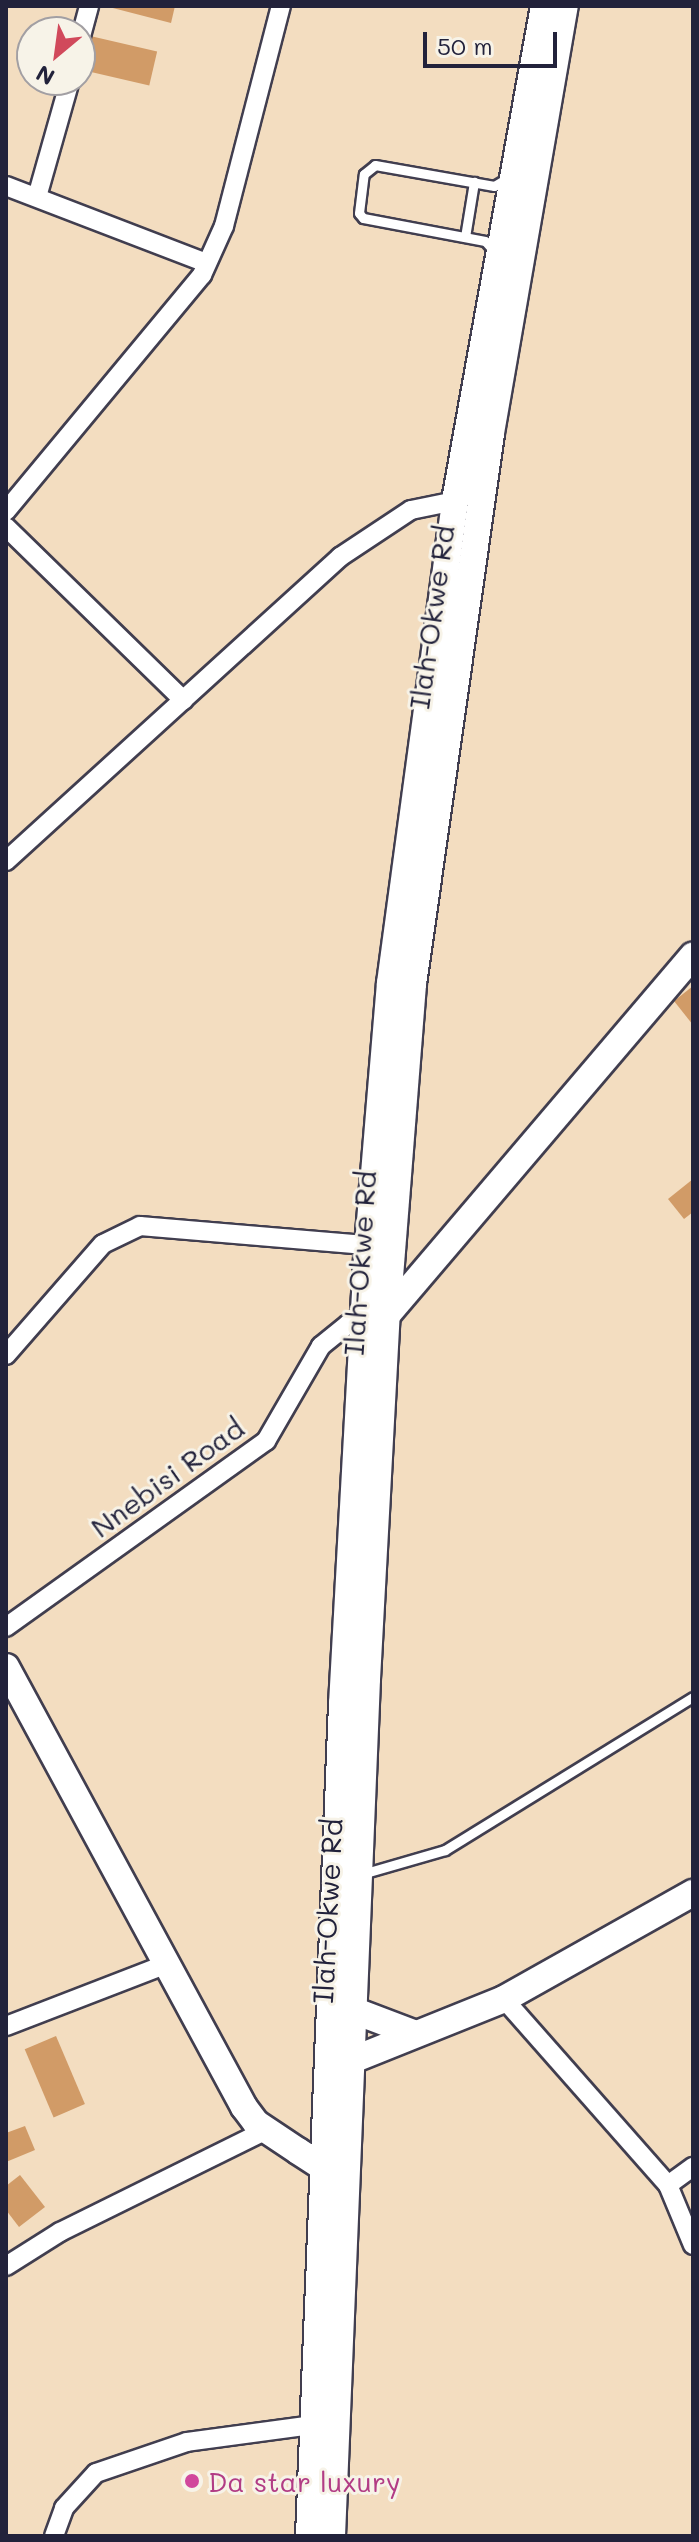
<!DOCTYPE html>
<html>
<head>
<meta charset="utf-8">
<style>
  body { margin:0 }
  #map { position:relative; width:699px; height:2542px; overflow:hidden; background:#f3ddc0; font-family:Mali,sans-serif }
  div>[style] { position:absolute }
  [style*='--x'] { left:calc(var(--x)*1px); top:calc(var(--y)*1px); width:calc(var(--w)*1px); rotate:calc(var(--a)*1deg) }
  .building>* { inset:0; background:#d19b67; transform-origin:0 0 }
  .roads { filter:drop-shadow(2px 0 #413e4f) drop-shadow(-2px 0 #413e4f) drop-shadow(0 2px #413e4f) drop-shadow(0 -2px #413e4f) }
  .lane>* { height:9px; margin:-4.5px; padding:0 4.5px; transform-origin:4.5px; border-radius:4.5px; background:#fff }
  .street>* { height:18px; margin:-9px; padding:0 9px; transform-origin:9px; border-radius:9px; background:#fff }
  .secondary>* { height:26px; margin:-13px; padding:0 13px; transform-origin:13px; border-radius:13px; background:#fff }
  .dots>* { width:22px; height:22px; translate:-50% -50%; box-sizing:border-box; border:4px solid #f7f3e8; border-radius:50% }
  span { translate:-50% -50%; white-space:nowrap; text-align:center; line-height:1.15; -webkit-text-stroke:6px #f7f3e8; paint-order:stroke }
  .street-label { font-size:28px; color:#22223b }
  .hotel-label { font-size:28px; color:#b23c85 }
  .left { translate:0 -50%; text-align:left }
  .frame { position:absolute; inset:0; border:8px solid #22223b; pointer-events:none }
  .north { position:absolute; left:16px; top:16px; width:80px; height:80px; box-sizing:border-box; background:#f7f3e8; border:2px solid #a29fa3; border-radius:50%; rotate:209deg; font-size:22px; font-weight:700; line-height:32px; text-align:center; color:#22223b }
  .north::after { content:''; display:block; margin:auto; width:28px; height:36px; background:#d1495b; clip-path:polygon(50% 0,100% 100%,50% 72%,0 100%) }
  .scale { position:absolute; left:423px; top:32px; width:134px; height:36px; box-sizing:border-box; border:4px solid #22223b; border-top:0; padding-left:10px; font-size:24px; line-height:28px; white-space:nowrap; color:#22223b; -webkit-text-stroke:6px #f7f3e8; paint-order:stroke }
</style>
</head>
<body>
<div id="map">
  <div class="building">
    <i style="clip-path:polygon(105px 6px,175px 6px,171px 23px)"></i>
    <i style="left:86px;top:35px;width:73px;height:35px;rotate:13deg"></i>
    <i style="clip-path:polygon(693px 986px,693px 1025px,674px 1001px)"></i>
    <i style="clip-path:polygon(693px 1179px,693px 1212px,684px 1219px,668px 1199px)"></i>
    <i style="left:56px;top:2036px;width:74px;height:34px;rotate:67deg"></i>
    <i style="clip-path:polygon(25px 2126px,35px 2150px,6px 2162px,6px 2133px)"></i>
    <i style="clip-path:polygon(20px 2175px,45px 2207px,19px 2227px,6px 2210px,6px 2186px)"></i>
  </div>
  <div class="roads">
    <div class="lane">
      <i style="--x:465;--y:237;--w:56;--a:-80.7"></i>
      <i style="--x:494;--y:251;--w:13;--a:-132"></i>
      <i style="--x:485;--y:241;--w:124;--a:-169.3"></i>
      <i style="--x:363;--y:218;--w:6;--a:-129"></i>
      <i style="--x:359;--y:213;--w:39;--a:-83"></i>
      <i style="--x:364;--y:174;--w:14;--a:-39"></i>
      <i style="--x:375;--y:165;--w:121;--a:10"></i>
      <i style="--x:494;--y:186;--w:17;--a:-31"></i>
      <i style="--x:362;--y:1874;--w:86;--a:-16.1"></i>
      <i style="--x:445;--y:1850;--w:291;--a:-31.7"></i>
    </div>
    <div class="street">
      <i style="--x:80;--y:40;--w:35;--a:-75"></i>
      <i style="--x:6;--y:186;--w:215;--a:21"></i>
      <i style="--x:37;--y:197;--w:122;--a:-74.2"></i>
      <i style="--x:6;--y:511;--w:307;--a:-50.3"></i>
      <i style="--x:202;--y:275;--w:54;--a:-65.8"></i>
      <i style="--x:224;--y:226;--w:227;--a:-75.5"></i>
      <i style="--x:6;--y:527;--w:248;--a:44.3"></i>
      <i style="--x:6;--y:861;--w:452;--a:-42.3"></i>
      <i style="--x:340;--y:557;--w:85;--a:-33.5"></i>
      <i style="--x:411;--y:510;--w:45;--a:-11.6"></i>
      <i style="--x:6;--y:1355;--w:147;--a:-48.9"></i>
      <i style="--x:103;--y:1244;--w:41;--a:-25.9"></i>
      <i style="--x:140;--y:1226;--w:229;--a:4.8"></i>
      <i style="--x:6;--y:1627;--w:320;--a:-35.6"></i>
      <i style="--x:266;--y:1441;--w:110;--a:-59.9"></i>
      <i style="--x:321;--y:1346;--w:35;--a:-39"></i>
      <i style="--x:348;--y:1324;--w:18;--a:-22"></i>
      <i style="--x:504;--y:1999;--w:248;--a:48.6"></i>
      <i style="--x:668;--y:2185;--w:65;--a:67.4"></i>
      <i style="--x:6;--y:2026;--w:173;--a:-21.1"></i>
      <i style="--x:668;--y:2185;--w:31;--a:-36"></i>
      <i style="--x:6;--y:2266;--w:64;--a:-32.2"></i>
      <i style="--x:60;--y:2232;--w:230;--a:-26.3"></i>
      <i style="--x:54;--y:2536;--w:30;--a:-70"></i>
      <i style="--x:64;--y:2508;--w:47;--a:-47.6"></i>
      <i style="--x:96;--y:2473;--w:96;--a:-18.8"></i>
      <i style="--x:187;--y:2442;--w:126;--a:-7.7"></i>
    </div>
    <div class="secondary">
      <i style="--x:387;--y:1315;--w:472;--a:-49.6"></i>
      <i style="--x:6;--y:1667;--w:500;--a:61.59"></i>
      <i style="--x:244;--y:2107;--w:20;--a:53"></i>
      <i style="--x:256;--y:2123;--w:50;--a:33.7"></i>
      <i style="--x:298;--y:2151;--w:30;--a:33"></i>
      <i style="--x:323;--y:2167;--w:13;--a:4"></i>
      <i style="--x:355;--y:2011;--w:62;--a:20.8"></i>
      <i style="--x:350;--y:2061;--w:166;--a:-21.9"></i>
      <i style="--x:504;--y:1999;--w:217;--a:-29.3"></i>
      <i style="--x:309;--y:2536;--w:833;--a:-87.73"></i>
      <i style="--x:342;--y:1704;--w:460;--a:-86.8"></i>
      <i style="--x:368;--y:1245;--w:263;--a:-85.2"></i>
      <i style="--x:390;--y:983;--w:486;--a:-82.3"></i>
      <i style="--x:455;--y:501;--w:503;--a:-79.81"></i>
      <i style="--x:332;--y:2536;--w:858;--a:-87.66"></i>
      <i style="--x:367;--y:1679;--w:365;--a:-86.9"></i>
      <i style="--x:387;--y:1315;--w:332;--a:-85.5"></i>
      <i style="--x:413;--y:984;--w:556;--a:-81.94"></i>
      <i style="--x:491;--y:433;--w:433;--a:-80.2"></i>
    </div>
  </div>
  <div class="dots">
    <i style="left:192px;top:2481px;background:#d1479c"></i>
  </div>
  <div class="street-label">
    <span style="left:431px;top:617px;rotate:-82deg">Ilah-Okwe Rd</span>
    <span style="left:359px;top:1263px;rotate:-86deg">Ilah-Okwe Rd</span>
    <span style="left:167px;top:1477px;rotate:-36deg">Nnebisi Road</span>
    <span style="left:327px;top:1911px;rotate:-87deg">Ilah-Okwe Rd</span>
  </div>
  <div class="hotel-label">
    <span class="left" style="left:208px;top:2481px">Da star luxury</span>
  </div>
  <div class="frame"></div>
  <div class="north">N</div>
  <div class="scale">50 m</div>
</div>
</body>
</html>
